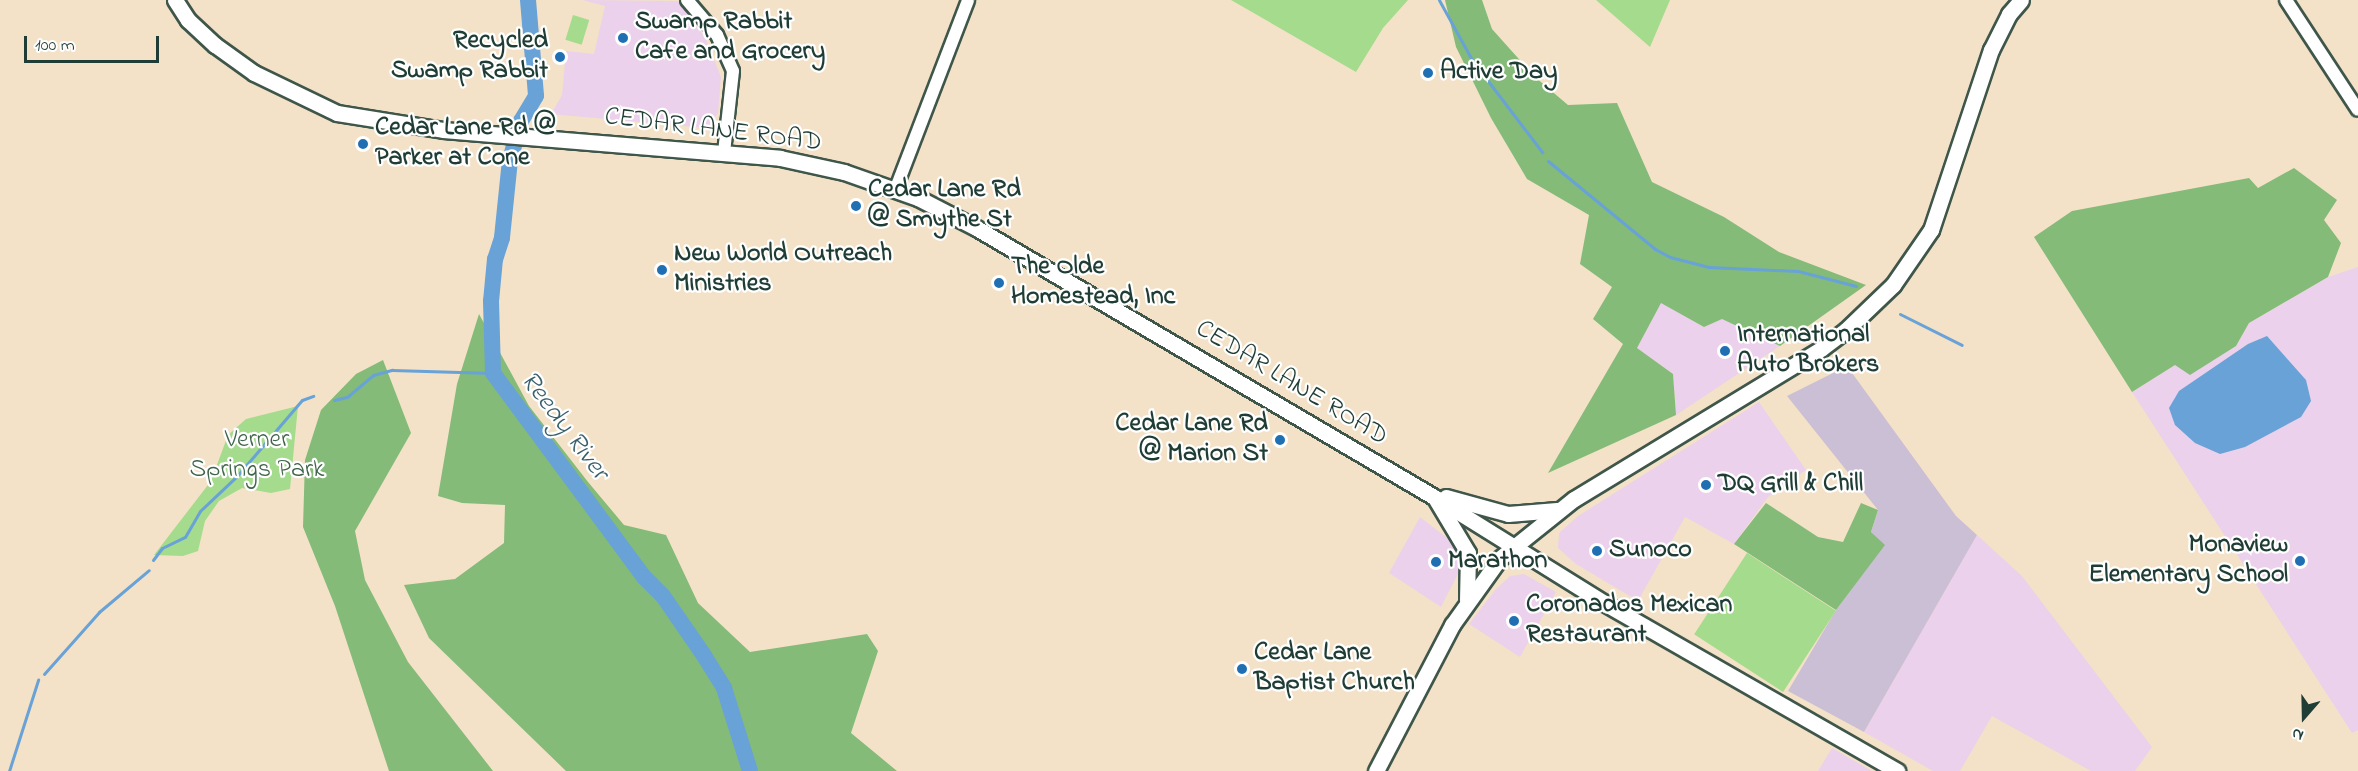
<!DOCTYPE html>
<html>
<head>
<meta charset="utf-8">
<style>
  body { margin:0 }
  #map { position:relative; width:2358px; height:771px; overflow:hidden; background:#f3e2c7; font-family:"Indie Flower",sans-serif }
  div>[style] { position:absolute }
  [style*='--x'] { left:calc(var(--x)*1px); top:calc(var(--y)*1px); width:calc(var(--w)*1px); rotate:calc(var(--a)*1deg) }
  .built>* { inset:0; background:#ebd1eb }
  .industrial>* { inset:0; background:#cbbfd5 }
  .green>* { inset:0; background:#a5db8c; transform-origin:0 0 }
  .forest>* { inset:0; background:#84bb78 }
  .water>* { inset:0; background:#68a2d7 }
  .stream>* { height:3px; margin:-1.5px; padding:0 1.5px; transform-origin:1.5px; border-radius:1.5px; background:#68a2d7 }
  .river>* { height:16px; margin:-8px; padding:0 8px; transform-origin:8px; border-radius:8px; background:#68a2d7 }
  .roads { filter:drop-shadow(2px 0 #3f564a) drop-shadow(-2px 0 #3f564a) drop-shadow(0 2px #3f564a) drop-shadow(0 -2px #3f564a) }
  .minor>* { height:12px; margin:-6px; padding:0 6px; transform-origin:6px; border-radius:6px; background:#fff }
  .major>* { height:15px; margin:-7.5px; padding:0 7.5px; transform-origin:7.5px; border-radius:7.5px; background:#fff }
  .dots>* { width:16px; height:16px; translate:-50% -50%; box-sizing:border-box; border:3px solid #fff; border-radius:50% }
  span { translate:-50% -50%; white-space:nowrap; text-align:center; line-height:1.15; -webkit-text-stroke:4.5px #fff; paint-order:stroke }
  .poi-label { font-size:26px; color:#1f3d34; font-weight:700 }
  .left { translate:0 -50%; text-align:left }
  .right { translate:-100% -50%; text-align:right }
  .street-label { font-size:26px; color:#1f3d34 }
  .park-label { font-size:26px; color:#40644a }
  .water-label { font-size:27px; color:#39606d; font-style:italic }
  .north { position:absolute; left:2274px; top:687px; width:60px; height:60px; -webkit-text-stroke:4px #fff; paint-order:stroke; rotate:200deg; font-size:16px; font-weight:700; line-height:24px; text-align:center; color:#1f3d34 }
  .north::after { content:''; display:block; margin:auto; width:21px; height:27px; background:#1f3d34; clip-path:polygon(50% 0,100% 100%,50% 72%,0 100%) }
  .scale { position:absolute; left:24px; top:36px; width:135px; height:27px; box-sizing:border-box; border:3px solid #1f3d34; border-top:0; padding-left:8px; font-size:18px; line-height:21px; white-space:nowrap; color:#1f3d34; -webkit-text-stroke:4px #fff; paint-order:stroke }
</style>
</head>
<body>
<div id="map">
  <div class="built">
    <i style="clip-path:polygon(582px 0,678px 1px,706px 39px,721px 77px,718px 113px,706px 128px,551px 114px,562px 95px,566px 51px,594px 54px,605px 6px)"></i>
    <i style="clip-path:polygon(2358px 267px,2358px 730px,2352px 733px,2132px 392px,2175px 365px,2236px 346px,2249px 323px,2328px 277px)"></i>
    <i style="clip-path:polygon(1661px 302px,1704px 327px,1722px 318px,1780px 346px,1676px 415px,1673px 374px,1637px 348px)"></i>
    <i style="clip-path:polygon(1759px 402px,1806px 470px,1768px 497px,1734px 544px,1685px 517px,1638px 601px,1576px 564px,1558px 548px,1559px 533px,1578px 516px)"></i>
    <i style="clip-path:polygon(1420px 517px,1451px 541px,1461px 556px,1459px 572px,1441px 607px,1389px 573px)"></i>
    <i style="clip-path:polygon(1977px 535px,2022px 576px,2152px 747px,2135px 771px,2091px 771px,1992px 716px,1960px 771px,1933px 771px,1864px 732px)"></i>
    <i style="clip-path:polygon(1524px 574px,1556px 592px,1520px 657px,1469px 624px,1496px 589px,1510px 576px)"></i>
    <i style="clip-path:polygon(1832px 748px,1872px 771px,1818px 771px)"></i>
  </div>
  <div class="industrial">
    <i style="clip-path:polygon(1847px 366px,1956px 516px,1977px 535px,1864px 732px,1788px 691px,1836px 610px,1884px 545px,1871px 532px,1878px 510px,1787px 396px)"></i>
  </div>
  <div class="green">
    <i style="clip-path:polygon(1231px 0,1408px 0,1383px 28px,1356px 72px)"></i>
    <i style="clip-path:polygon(1596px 0,1670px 0,1650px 47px)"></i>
    <i style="left:573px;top:15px;width:17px;height:26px;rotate:17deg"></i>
    <i style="clip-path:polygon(298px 406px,290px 489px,271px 493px,242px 488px,219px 501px,205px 521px,198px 551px,183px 556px,154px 555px,211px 481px,228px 435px,246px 419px)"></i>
    <i style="left:1747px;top:553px;width:106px;height:97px;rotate:33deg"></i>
  </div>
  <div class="forest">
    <i style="clip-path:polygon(1445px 0,1482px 0,1492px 29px,1535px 77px,1568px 105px,1617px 103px,1652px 182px,1724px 217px,1779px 252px,1866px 285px,1780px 346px,1722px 319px,1704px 327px,1661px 303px,1637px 348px,1673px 374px,1676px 415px,1548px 473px,1623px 344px,1593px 319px,1612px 287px,1580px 264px,1589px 215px,1527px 179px,1491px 118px,1456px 47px)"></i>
    <i style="clip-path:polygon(2294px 168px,2337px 200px,2324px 220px,2341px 243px,2328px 277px,2249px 323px,2236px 346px,2190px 375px,2175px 365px,2132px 392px,2034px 237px,2072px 211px,2249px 178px,2258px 188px)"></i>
    <i style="clip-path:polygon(479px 314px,529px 406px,588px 482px,624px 525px,666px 535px,698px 603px,750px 652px,867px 634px,878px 651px,851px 733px,897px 771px,566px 771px,429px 638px,404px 585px,455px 579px,504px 543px,505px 505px,462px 503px,438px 496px,457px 384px)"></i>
    <i style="clip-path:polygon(383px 360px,411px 433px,355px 531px,365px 580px,408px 662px,493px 771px,389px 771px,335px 606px,303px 527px,305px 460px,321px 410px,356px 374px)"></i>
    <i style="clip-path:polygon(1766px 503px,1818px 537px,1843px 542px,1861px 503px,1878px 510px,1871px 532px,1885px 545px,1836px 610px,1734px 544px)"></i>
  </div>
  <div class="water">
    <i style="clip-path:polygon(2267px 336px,2306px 380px,2311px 401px,2301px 417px,2245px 447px,2220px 454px,2195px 443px,2175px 425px,2169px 408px,2179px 391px,2248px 344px)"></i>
  </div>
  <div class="stream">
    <i style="--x:1439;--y:0;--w:68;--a:61.2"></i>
    <i style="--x:1472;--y:60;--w:116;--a:52.7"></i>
    <i style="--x:1548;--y:161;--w:139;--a:39.4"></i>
    <i style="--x:1655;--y:249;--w:17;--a:28"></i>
    <i style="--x:1670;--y:257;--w:40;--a:14.4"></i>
    <i style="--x:1709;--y:267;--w:89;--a:2.6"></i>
    <i style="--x:1798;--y:271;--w:60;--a:14.5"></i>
    <i style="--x:1900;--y:314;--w:69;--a:26.6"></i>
    <i style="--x:334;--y:400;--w:13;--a:-13"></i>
    <i style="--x:347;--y:397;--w:34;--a:-40"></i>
    <i style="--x:373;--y:375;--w:20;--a:-15"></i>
    <i style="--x:392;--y:370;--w:101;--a:1.7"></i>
    <i style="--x:153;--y:560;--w:15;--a:-53"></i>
    <i style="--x:162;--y:548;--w:25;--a:-26"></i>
    <i style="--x:185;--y:537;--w:30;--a:-60"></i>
    <i style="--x:200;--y:511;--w:50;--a:-43.4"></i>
    <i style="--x:236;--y:477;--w:101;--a:-49.4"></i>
    <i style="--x:302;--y:400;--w:12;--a:-20"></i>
    <i style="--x:44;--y:674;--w:83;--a:-48.4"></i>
    <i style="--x:99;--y:612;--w:65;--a:-40"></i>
    <i style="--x:9;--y:771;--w:96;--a:-72.3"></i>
  </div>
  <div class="river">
    <i style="--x:528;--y:0;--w:96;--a:85.2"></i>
    <i style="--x:536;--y:96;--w:29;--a:121"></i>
    <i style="--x:521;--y:121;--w:41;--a:105.8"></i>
    <i style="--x:510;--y:160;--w:78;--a:95.9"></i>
    <i style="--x:502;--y:238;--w:22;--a:108"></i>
    <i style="--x:495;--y:259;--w:42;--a:95.4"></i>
    <i style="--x:491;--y:301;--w:72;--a:88.4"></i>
    <i style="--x:493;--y:373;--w:254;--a:53.5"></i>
    <i style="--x:644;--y:577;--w:27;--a:45"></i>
    <i style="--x:663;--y:596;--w:70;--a:55.4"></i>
    <i style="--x:703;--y:654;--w:40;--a:58"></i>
    <i style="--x:724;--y:688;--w:87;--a:72.6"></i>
  </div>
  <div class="roads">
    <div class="minor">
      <i style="--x:687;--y:0;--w:46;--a:49.4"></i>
      <i style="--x:717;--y:35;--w:39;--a:66"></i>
      <i style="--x:733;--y:71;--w:81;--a:96.3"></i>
      <i style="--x:2286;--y:0;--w:131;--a:56.8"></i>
      <i style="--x:896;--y:188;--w:201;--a:-69"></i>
    </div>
    <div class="major">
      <i style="--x:175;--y:0;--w:24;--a:57"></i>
      <i style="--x:188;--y:20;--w:37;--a:43"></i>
      <i style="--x:215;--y:45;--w:48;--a:35.7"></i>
      <i style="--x:254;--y:73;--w:92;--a:25.7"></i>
      <i style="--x:337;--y:113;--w:107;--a:9.1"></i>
      <i style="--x:443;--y:130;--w:338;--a:4.7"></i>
      <i style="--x:780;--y:158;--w:66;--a:12.3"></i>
      <i style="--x:844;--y:172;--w:78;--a:19.4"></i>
      <i style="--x:918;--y:198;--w:68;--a:27.3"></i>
      <i style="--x:978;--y:229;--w:529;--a:30.44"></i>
      <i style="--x:1434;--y:497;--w:200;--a:31.9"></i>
      <i style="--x:1604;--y:603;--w:338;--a:29.8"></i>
      <i style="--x:1446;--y:497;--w:64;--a:15.3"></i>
      <i style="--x:1508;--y:514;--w:49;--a:-4.7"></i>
      <i style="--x:1435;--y:498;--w:64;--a:59"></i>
      <i style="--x:1468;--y:553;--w:47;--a:91.2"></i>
      <i style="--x:1376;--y:771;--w:165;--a:-62.5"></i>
      <i style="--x:1452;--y:625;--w:81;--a:-54.5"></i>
      <i style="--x:1499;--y:559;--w:96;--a:-38.7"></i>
      <i style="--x:1574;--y:499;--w:290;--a:-31.3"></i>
      <i style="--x:1822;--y:348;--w:30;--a:-37"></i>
      <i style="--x:1846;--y:330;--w:65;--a:-43.8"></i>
      <i style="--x:1893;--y:285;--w:67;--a:-55.4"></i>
      <i style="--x:1931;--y:230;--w:190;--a:-71.6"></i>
      <i style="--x:1991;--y:50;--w:40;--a:-63.4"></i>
      <i style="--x:2009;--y:14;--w:18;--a:-49"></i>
    </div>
  </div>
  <div class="dots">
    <i style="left:623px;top:38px;background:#1f6fb2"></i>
    <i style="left:560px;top:57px;background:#1f6fb2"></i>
    <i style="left:1428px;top:73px;background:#1f6fb2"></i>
    <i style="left:363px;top:144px;background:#1f6fb2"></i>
    <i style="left:856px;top:206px;background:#1f6fb2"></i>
    <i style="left:662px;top:270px;background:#1f6fb2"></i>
    <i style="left:999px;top:283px;background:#1f6fb2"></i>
    <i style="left:1725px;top:351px;background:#1f6fb2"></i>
    <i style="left:1280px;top:440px;background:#1f6fb2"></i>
    <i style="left:1706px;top:485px;background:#1f6fb2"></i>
    <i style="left:1597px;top:551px;background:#1f6fb2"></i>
    <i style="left:2300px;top:561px;background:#1f6fb2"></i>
    <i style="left:1436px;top:562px;background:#1f6fb2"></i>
    <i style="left:1514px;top:621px;background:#1f6fb2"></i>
    <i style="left:1242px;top:669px;background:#1f6fb2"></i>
  </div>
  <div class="poi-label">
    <span class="left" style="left:635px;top:38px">Swamp Rabbit<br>Cafe and Grocery</span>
    <span class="right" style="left:548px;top:57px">Recycled<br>Swamp Rabbit</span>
    <span class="left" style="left:1440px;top:73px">Active Day</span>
    <span class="left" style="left:375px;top:144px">Cedar Lane Rd @<br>Parker at Cone</span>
    <span class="left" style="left:868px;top:206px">Cedar Lane Rd<br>@ Smythe St</span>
    <span class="left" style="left:674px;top:270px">New World Outreach<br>Ministries</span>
    <span class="left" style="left:1011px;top:283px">The Olde<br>Homestead, Inc</span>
    <span class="left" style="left:1737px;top:351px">International<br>Auto Brokers</span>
    <span class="right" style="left:1268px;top:440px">Cedar Lane Rd<br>@ Marion St</span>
    <span class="left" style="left:1718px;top:485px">DQ Grill &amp; Chill</span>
    <span class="right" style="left:2288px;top:561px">Monaview<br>Elementary School</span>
    <span class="left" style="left:1609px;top:551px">Sunoco</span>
    <span class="left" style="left:1448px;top:562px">Marathon</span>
    <span class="left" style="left:1526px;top:621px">Coronados Mexican<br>Restaurant</span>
    <span class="left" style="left:1254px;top:669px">Cedar Lane<br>Baptist Church</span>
  </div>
  <div class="street-label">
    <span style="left:713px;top:131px;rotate:7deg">CEDAR LANE ROAD</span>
    <span style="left:1291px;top:384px;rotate:31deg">CEDAR LANE ROAD</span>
  </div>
  <div class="park-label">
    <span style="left:257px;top:456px">Verner<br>Springs Park</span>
  </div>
  <div class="water-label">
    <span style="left:564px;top:426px;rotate:53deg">Reedy River</span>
  </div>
  <div class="north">N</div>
  <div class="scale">100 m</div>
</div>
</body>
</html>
